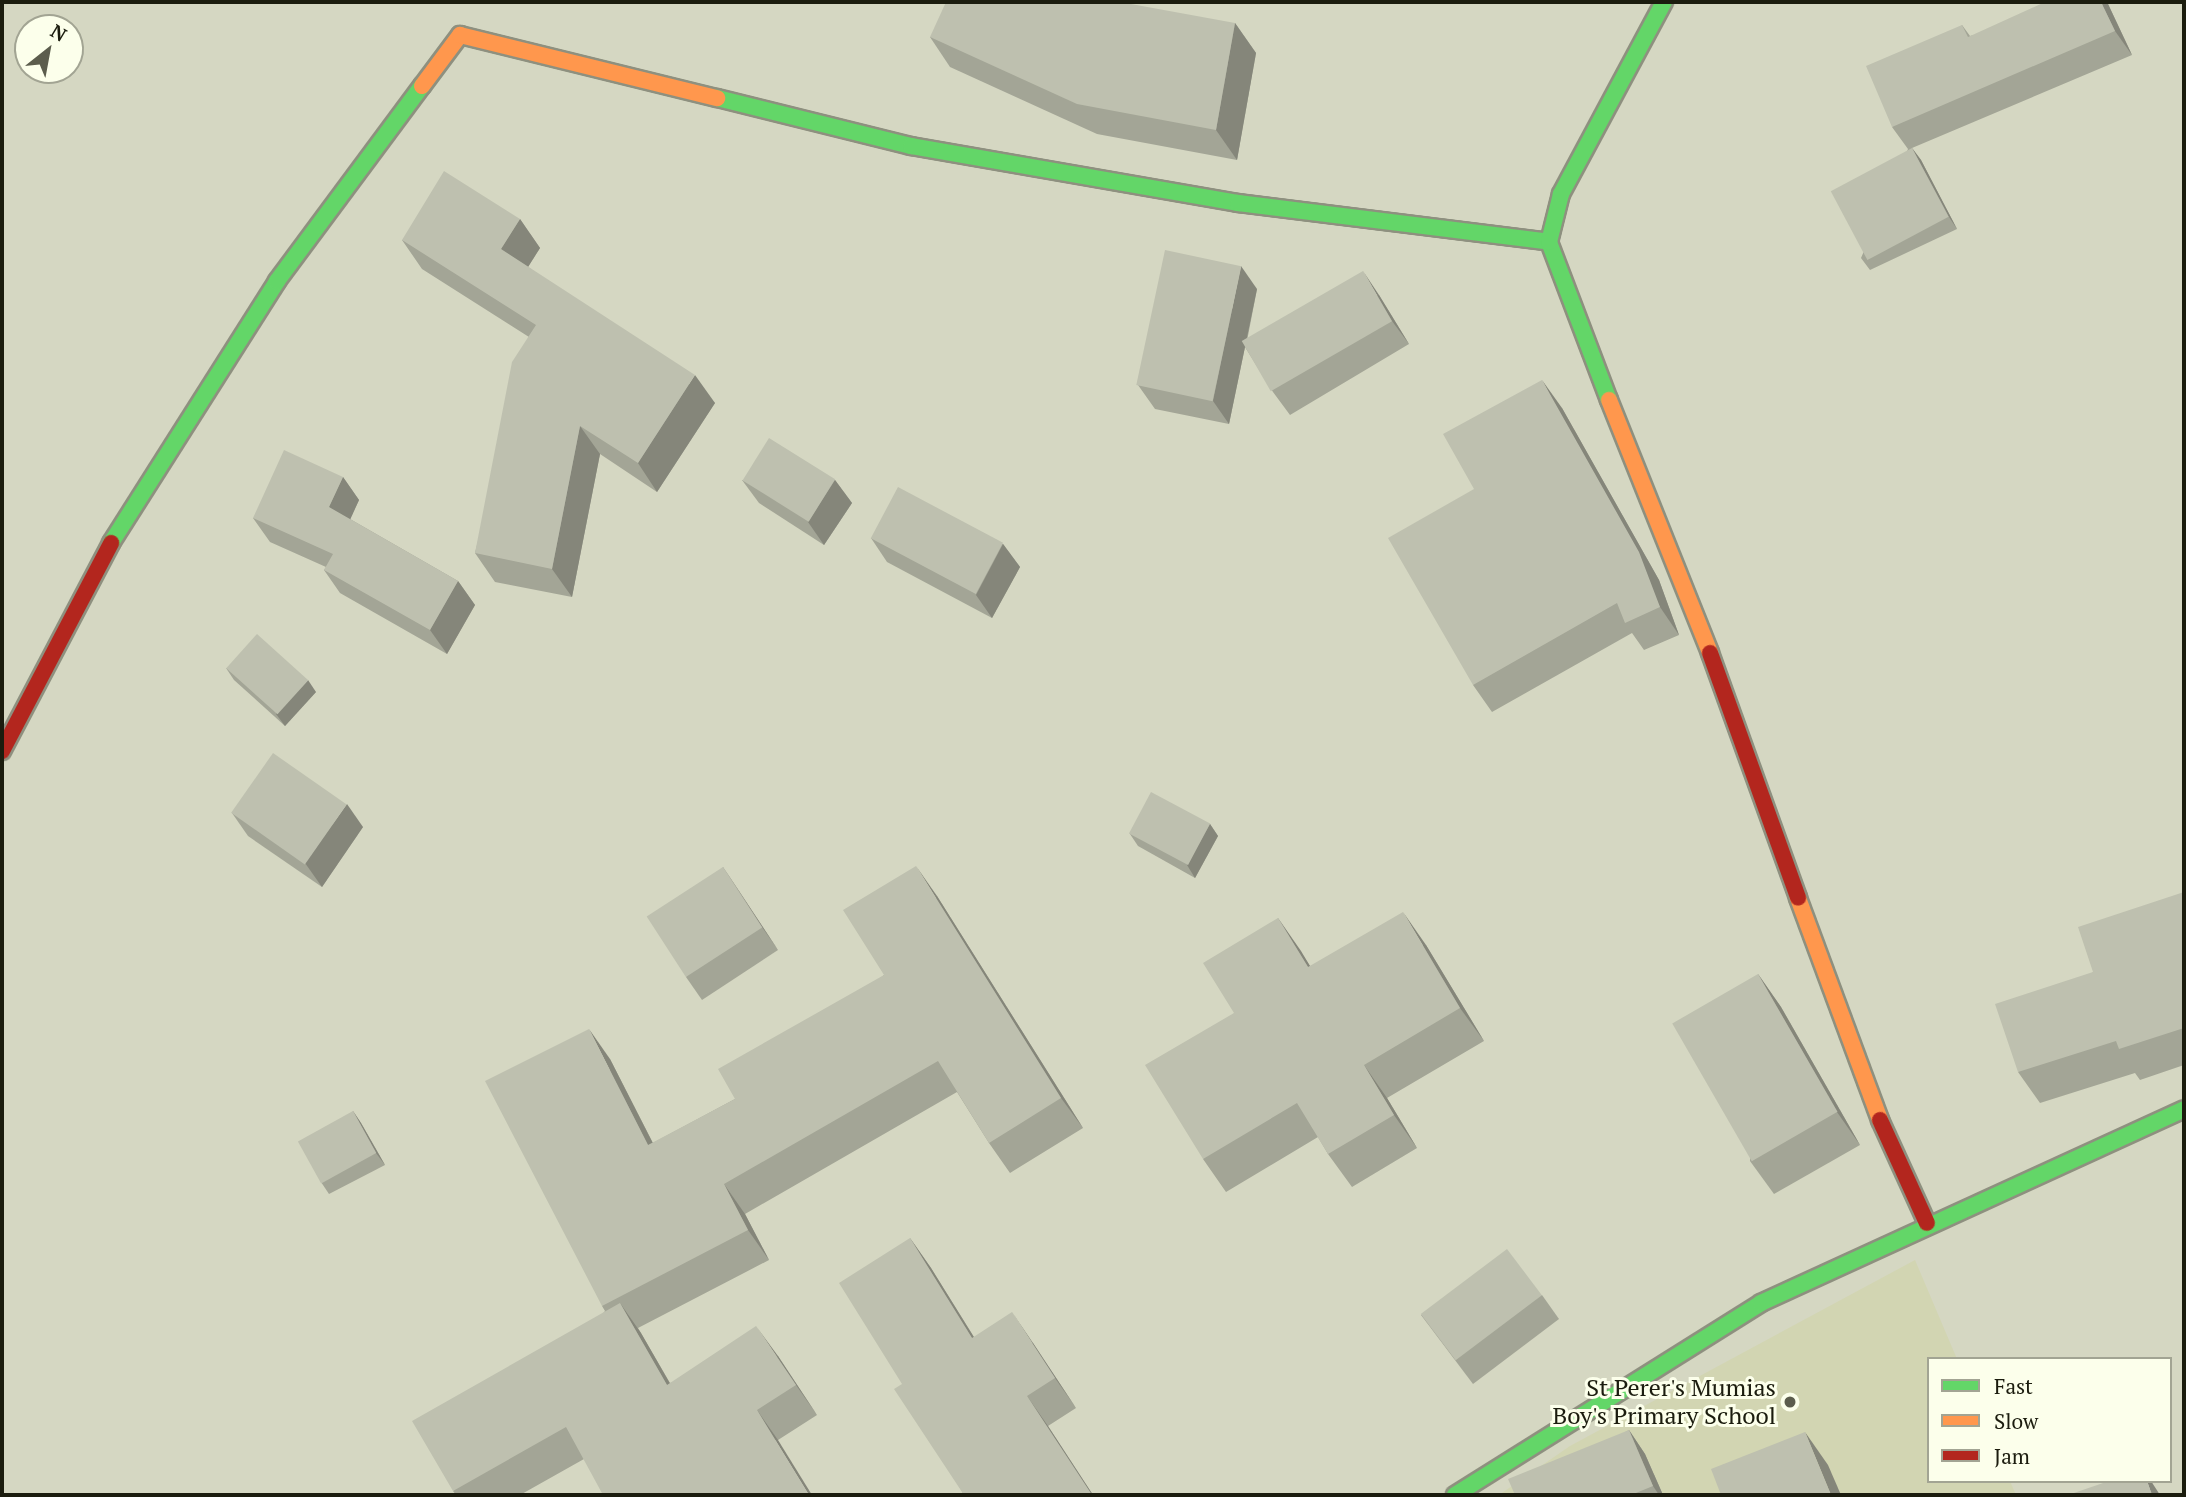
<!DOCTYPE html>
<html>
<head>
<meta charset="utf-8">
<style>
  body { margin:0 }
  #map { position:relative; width:2186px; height:1497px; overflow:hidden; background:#d5d7c2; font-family:"PT Serif",serif }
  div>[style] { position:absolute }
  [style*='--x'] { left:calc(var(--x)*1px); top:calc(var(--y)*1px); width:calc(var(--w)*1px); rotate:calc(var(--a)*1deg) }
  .built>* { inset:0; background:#d2d5b2 }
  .roads { filter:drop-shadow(2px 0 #8e907f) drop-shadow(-2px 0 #8e907f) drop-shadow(0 2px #8e907f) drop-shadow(0 -2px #8e907f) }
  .fast>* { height:16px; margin:-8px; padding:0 8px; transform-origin:8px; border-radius:8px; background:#63d668 }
  .slow>* { height:16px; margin:-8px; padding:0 8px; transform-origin:8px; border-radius:8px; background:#ff974d }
  .jam>* { height:16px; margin:-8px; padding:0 8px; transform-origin:8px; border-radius:8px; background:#b3261e }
  .wall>* { inset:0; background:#a3a596 }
  .shaded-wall>* { inset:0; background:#85867a }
  .building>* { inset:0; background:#bec0af; transform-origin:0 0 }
  .dots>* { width:19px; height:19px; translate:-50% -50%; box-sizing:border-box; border:4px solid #fcffeb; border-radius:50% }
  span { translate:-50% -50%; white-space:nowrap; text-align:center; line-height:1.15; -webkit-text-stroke:6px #fcffeb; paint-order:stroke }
  .poi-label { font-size:24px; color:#1b1c0e }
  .right { translate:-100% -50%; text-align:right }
  .frame { position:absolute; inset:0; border:4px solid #1b1c0e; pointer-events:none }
  .legend { position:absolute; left:1927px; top:1357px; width:245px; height:126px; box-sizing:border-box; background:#fcffeb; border:2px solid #a2a493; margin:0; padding:9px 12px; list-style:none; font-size:21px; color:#1b1c0e }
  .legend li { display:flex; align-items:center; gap:14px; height:35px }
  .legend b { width:35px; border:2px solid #a2a493 }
  .north { position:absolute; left:14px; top:14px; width:70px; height:70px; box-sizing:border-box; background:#fcffeb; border:2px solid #a2a493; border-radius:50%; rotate:31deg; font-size:19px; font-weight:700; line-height:28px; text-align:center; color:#1b1c0e }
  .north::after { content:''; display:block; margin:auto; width:24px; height:32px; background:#5c5d4d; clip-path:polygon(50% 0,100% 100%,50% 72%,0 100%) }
</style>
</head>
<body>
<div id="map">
  <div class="built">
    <i style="clip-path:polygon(1915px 1260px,1957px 1359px,1929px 1359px,1929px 1481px,2010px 1481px,2016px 1495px,1499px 1495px,1570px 1446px)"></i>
  </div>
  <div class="roads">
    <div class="fast">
      <i style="--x:717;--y:98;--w:200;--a:13.9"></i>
      <i style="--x:911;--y:146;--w:332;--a:9.9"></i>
      <i style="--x:1238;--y:203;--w:313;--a:7.1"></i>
      <i style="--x:1609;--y:400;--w:169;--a:-110.8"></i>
      <i style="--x:1549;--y:242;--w:49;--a:-76"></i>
      <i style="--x:1561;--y:194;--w:218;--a:-61.8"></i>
      <i style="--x:111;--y:543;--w:310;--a:-57.6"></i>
      <i style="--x:277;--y:281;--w:243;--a:-53.4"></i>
      <i style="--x:1455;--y:1495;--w:361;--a:-32.1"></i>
      <i style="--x:1761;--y:1303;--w:465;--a:-24.6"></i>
    </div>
    <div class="slow">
      <i style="--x:422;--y:86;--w:64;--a:-53.3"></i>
      <i style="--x:460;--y:35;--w:265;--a:13.8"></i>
      <i style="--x:1609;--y:400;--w:272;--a:68.2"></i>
      <i style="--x:1798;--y:898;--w:237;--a:69.7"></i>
    </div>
    <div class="jam">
      <i style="--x:1710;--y:653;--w:260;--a:70.2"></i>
      <i style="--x:2;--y:751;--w:235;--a:-62.3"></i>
      <i style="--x:1880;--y:1120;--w:113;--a:65.5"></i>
    </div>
  </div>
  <div class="wall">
    <i style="clip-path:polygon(2108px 4px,2132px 55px,1912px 148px,1921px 160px,1957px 229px,1870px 270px,1861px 258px,1908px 149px,1892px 127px,1962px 25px,1970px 36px)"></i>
    <i style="clip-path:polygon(1235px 23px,1256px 53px,1237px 160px,1097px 134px,950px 67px,930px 37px)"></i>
    <i style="clip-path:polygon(520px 219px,540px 248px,528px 267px,715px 403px,657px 492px,600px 454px,572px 597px,495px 582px,475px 553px,529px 337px,422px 269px,402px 240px)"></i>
    <i style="clip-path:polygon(1257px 289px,1247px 341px,1379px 295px,1409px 344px,1290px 415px,1273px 392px,1245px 347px,1229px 424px,1155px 409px,1138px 385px)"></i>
    <i style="clip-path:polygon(1562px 408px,1659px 580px,1679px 635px,1644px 650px,1632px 633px,1492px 712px,1473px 685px,1474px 489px)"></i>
    <i style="clip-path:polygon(343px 477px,359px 500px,350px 519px,458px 581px,475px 605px,447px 654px,340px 593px,324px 570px,326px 567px,270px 542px,253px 518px)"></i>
    <i style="clip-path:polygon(742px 480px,835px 480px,852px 503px,824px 545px,759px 503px)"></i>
    <i style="clip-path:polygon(871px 538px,1003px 544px,1020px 567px,992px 618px,887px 562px)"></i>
    <i style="clip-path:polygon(226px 668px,316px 692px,285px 726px,234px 680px)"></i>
    <i style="clip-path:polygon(232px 813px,363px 827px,322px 887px,248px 836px)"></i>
    <i style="clip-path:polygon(1210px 824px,1218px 836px,1195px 878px,1138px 846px,1130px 834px)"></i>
    <i style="clip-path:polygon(723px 867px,778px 950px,702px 1000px,686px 977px)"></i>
    <i style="clip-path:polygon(2184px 892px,2184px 1065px,2140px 1080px,2135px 1073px,2040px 1103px,2018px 1072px,2093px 972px)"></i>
    <i style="clip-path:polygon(937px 896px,1083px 1128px,1010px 1173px,989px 1143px,957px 1092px,745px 1214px,769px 1260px,638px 1328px,670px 1383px,778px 1356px,817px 1415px,778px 1440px,584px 1459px,520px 1495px,456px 1495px,453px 1491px,605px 1311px,602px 1306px,610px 1059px,653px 1143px,735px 1099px,884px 975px)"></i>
    <i style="clip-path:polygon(1278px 918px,1310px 966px,1426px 945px,1484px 1041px,1387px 1098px,1417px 1148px,1352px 1187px,1328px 1154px,1318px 1137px,1226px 1192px,1203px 1159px,1234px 1013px)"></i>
    <i style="clip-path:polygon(1758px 974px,1781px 1007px,1860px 1145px,1774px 1194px,1750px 1161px)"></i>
    <i style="clip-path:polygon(353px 1111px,361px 1123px,385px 1165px,329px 1194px,321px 1182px)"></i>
    <i style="clip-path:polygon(910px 1238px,931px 1268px,974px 1337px,1033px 1343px,1076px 1408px,1048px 1426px,1093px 1495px,964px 1495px,902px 1384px)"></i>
    <i style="clip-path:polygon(1542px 1295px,1559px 1319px,1473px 1384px,1421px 1315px)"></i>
    <i style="clip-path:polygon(1629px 1430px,1645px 1454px,1663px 1495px,1515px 1495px)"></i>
  </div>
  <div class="shaded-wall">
    <i style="clip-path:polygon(2101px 2px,2106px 2px,2108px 4px,2132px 55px,2115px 31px)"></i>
    <i style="clip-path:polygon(1235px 23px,1256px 53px,1237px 160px,1216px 130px)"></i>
    <i style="clip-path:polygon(1912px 148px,1921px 160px,1957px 229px,1949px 217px)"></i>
    <i style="clip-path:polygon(520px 219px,540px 248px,521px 278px,501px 249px)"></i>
    <i style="clip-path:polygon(1241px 266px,1257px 289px,1229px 424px,1213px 401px)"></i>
    <i style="clip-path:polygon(1363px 271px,1379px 295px,1409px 344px,1392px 321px)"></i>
    <i style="clip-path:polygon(695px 375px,715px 403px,657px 492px,638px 463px)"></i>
    <i style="clip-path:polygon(1542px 380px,1562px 408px,1659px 580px,1679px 635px,1660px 607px)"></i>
    <i style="clip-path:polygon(580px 426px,600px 454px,572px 597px,552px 569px)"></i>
    <i style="clip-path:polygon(343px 477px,359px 500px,345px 531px,329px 507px)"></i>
    <i style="clip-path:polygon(835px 480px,852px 503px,824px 545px,808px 522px)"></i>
    <i style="clip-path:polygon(1003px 544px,1020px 567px,992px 618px,976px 595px)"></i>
    <i style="clip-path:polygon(458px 581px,475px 605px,447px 654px,430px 630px)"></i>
    <i style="clip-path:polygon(308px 680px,316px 692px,285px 726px,276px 714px)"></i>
    <i style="clip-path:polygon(347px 804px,363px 827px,322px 887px,305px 863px)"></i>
    <i style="clip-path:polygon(1210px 824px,1218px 836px,1195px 878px,1187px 865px)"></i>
    <i style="clip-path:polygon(916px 866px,937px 896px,1083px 1128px,1061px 1098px)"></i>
    <i style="clip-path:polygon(723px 867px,739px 891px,778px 950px,762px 927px)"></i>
    <i style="clip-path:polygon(1403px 912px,1426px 945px,1484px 1041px,1460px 1008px)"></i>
    <i style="clip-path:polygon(1278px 918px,1301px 951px,1331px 1001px,1308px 967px)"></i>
    <i style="clip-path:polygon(1758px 974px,1781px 1007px,1860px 1145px,1837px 1112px)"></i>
    <i style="clip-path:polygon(589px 1029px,610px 1059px,669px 1175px,648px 1145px)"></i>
    <i style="clip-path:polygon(1364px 1065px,1387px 1098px,1417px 1148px,1394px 1115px)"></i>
    <i style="clip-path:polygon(353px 1111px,361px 1123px,385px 1165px,376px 1153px)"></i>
    <i style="clip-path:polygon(724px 1184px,745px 1214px,769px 1260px,748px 1230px)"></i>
    <i style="clip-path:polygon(910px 1238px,931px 1268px,993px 1368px,972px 1338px)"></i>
    <i style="clip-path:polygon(620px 1303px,641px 1333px,688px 1415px,667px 1385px)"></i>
    <i style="clip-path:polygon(1012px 1312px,1033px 1343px,1076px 1408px,1055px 1378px)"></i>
    <i style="clip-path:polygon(756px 1326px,778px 1356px,817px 1415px,796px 1385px)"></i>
    <i style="clip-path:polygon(1027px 1396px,1048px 1426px,1093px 1495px,1092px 1495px)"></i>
    <i style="clip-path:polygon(757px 1410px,778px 1440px,812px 1495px,809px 1495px)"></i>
    <i style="clip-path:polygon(1629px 1430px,1645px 1454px,1663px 1495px,1659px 1495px,1653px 1486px)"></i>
    <i style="clip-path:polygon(1805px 1432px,1828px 1465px,1841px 1495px,1831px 1495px)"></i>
    <i style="clip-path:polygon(2147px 1481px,2151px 1481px,2160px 1495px,2152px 1495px)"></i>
  </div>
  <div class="building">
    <i style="clip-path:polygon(946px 2px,1120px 2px,1235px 23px,1216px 130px,1077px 104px,930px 37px)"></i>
    <i style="clip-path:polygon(2045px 2px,2101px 2px,2115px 31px,1892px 127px,1866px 66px,1962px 25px,1968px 37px)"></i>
    <i style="left:1912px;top:148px;width:78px;height:92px;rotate:62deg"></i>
    <i style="clip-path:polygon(444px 171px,520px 219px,501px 249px,695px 375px,638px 463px,580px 426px,552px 569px,475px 553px,512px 362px,536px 325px,402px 240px)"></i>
    <i style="left:1165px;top:250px;width:78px;height:138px;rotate:12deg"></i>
    <i style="left:1363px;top:271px;width:58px;height:140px;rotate:60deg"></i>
    <i style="clip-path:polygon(1542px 380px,1639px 552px,1660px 607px,1625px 623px,1617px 603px,1473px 685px,1388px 538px,1474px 489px,1443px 434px)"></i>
    <i style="left:769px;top:438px;width:78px;height:50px;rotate:32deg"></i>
    <i style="clip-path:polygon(284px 450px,343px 477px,329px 507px,458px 581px,430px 630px,324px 570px,333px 554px,253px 518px)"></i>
    <i style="left:898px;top:487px;width:119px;height:58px;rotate:28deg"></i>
    <i style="left:257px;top:634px;width:69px;height:46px;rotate:42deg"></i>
    <i style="left:273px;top:753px;width:90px;height:73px;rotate:35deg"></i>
    <i style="left:1151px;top:792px;width:67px;height:47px;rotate:28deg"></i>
    <i style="clip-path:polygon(916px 866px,1061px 1098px,989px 1143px,938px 1061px,724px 1184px,748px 1230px,602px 1306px,485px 1081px,589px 1029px,648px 1145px,735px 1099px,718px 1069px,884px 975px,843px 910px)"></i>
    <i style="left:723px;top:867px;width:72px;height:91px;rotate:57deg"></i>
    <i style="clip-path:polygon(2184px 892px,2184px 1028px,2119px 1049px,2116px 1041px,2018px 1072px,1995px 1004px,2093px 972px,2078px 927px)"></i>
    <i style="clip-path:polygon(1403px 912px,1460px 1008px,1364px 1065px,1394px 1115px,1328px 1154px,1297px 1103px,1203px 1159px,1145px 1065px,1234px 1013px,1203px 963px,1278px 918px,1308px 967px)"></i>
    <i style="left:1758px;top:974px;width:159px;height:99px;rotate:60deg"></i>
    <i style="left:353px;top:1111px;width:48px;height:63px;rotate:61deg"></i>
    <i style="clip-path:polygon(910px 1238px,972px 1338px,1012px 1312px,1055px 1378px,1027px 1396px,1092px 1495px,964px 1495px,894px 1389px,902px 1384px,839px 1283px)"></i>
    <i style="left:1507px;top:1249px;width:58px;height:108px;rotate:53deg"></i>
    <i style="clip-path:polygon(620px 1303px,667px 1385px,756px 1326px,796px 1385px,757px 1410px,809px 1495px,603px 1495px,566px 1427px,453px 1491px,412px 1421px)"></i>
    <i style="clip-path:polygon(1629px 1430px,1653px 1486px,1631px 1495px,1515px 1495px,1508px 1479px)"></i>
    <i style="clip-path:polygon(1805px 1432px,1831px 1495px,1721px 1495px,1711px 1469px)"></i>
    <i style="clip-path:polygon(2109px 1481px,2147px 1481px,2152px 1495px,2068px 1495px)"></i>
  </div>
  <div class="dots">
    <i style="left:1790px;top:1402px;background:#5c5d4d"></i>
  </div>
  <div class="poi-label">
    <span class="right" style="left:1776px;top:1402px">St Perer's Mumias<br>Boy's Primary School</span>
  </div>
  <div class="frame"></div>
  <ul class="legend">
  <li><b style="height:9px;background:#63d668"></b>Fast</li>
  <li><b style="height:9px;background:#ff974d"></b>Slow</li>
  <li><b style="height:9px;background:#b3261e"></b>Jam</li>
  </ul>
  <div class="north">N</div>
</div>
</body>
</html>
